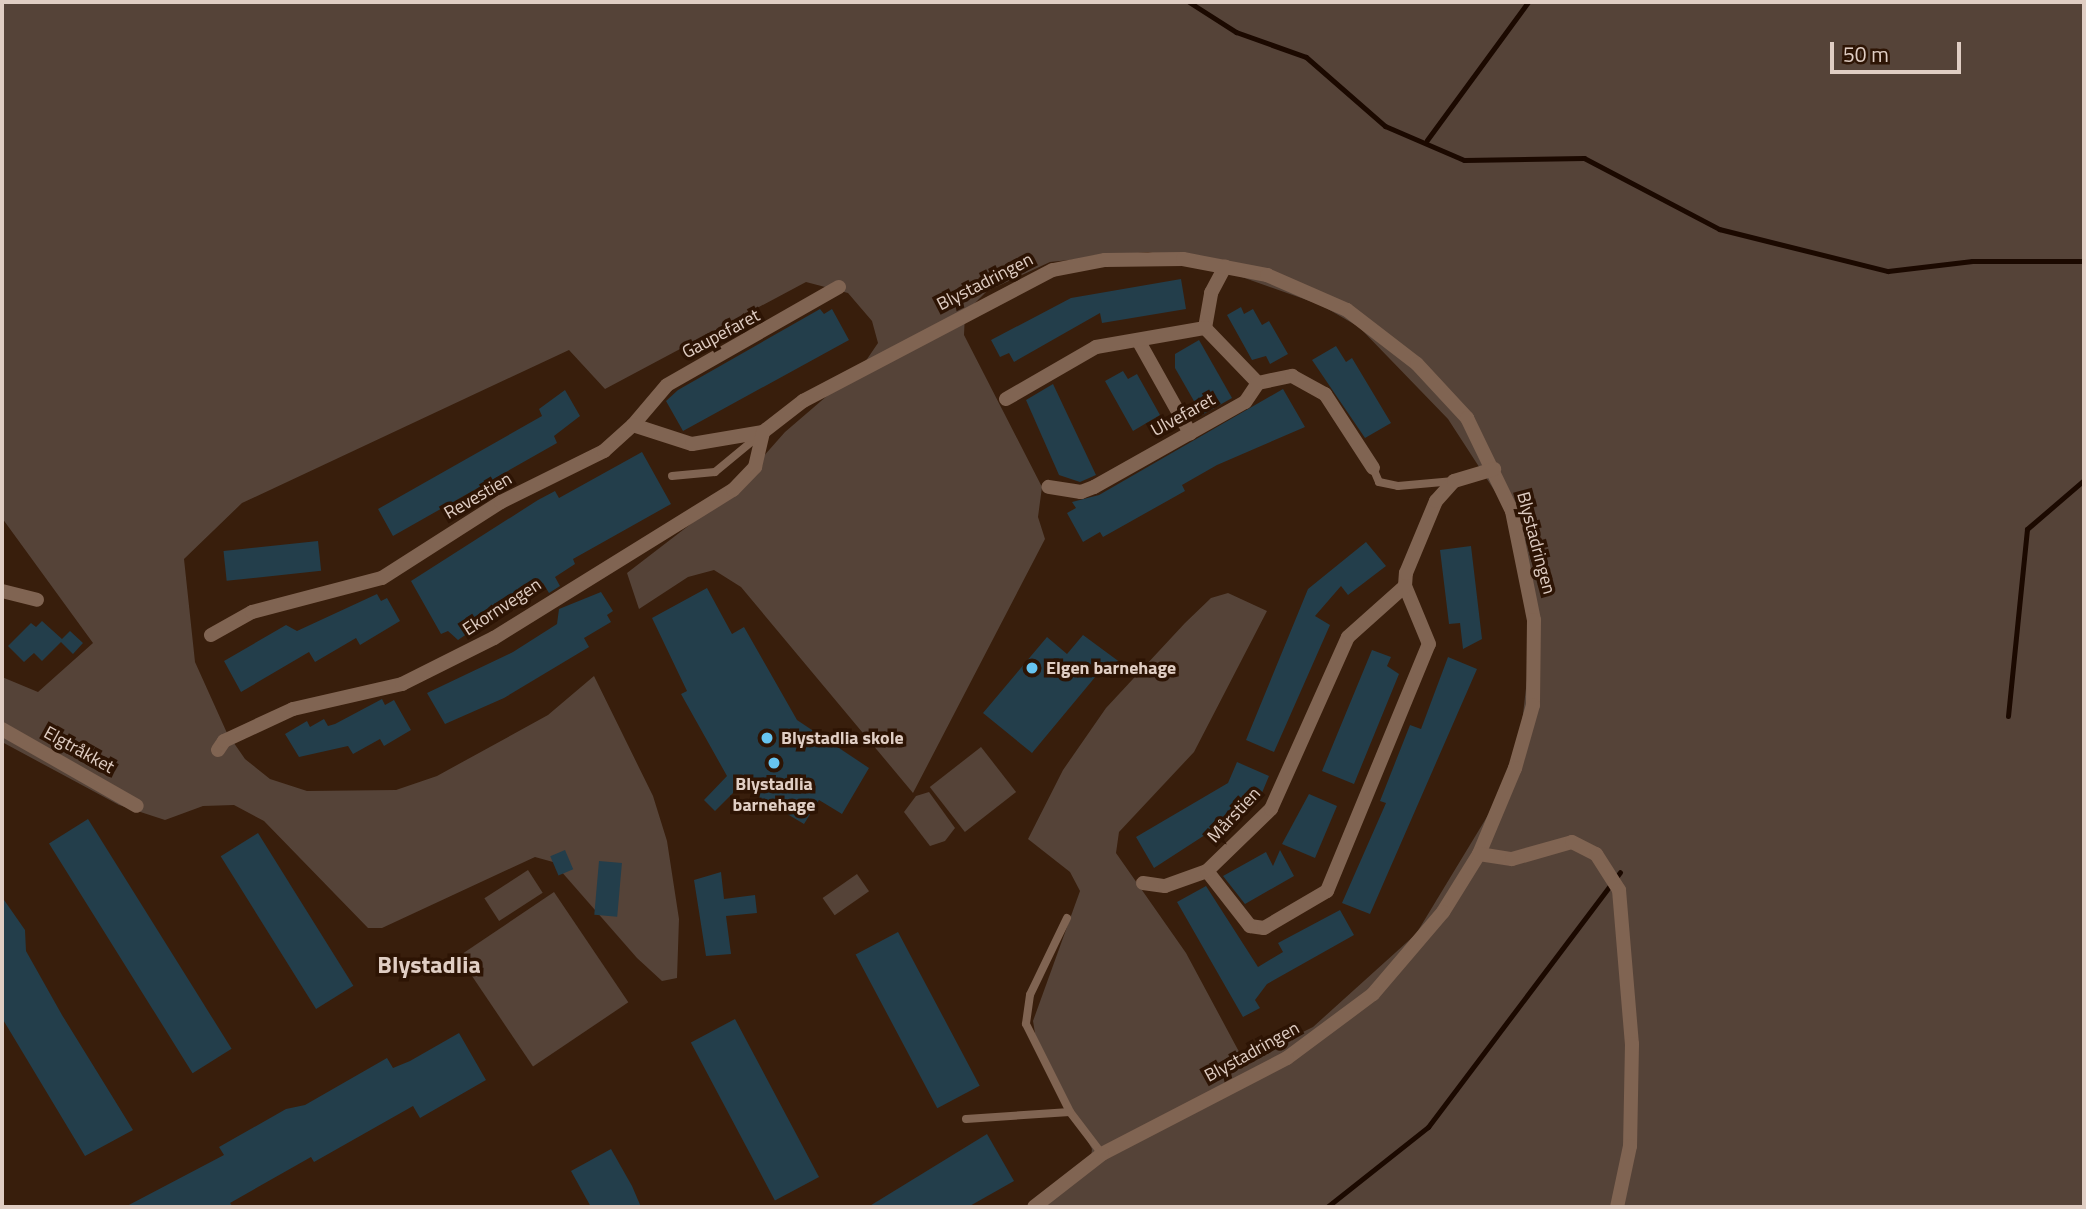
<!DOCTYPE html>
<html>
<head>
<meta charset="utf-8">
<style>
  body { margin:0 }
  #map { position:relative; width:2086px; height:1209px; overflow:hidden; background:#381e0c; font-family:"Titillium Web",sans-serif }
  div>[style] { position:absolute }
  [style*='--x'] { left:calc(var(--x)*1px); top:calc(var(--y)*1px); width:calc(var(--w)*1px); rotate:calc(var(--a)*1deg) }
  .green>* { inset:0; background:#554338; transform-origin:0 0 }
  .stream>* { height:5px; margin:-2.5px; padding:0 2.5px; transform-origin:2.5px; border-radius:2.5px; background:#1b0900 }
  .building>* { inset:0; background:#233e4b; transform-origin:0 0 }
  .service>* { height:8px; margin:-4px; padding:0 4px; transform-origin:4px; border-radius:4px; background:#806452 }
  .minor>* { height:14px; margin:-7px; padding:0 7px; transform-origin:7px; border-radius:7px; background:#806452 }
  .dots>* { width:19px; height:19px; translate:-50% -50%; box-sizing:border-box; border:4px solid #2d1404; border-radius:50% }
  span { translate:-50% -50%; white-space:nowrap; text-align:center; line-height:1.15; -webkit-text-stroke:7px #2d1404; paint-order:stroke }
  .street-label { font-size:18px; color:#e0cec4 }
  .poi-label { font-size:18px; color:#e0cec4; font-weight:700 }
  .left { translate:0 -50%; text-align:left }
  .district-label { font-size:24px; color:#e0cec4; font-weight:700 }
  .frame { position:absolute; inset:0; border:4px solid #e0cec4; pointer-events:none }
  .scale { position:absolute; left:1830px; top:42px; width:131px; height:32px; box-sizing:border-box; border:4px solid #e0cec4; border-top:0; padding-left:9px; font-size:21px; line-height:24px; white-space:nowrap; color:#e0cec4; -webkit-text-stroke:5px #2d1404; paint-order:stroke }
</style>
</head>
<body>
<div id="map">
  <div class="green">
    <i style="clip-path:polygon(2px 2px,2084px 2px,2084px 1207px,1045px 1207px,1090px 1165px,1092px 1149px,1038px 1052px,1033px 1021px,1080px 891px,1070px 872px,1028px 839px,1063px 770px,1106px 708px,1185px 623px,1211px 598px,1228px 593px,1267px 611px,1194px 752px,1119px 832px,1116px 853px,1186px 953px,1244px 1061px,1313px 1027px,1416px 934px,1502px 792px,1522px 723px,1533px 627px,1509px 513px,1448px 419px,1359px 327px,1321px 305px,1208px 265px,1148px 252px,1050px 262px,987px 291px,965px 313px,964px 335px,1042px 487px,1038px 517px,1045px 539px,913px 793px,741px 587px,714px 570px,688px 577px,639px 609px,627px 573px,731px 493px,785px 432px,863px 365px,878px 343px,872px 321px,848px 293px,806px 282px,605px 389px,569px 350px,242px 503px,184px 559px,195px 662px,227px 733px,245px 759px,270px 779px,307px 791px,396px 790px,437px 776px,548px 715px,594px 676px,653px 796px,667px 841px,679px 919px,677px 978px,662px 981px,637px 958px,553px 862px,535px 857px,382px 928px,368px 928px,264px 821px,234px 805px,203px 806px,165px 820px,119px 805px,2px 742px,2px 677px,38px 692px,93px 643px,2px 518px)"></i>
    <i style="left:981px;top:747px;width:57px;height:65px;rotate:52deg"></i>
    <i style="clip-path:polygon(929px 792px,955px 828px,945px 841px,930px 846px,904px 812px,916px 796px)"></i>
    <i style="left:528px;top:870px;width:27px;height:52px;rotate:57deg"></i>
    <i style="left:857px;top:874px;width:21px;height:42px;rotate:55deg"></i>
    <i style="left:554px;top:892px;width:133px;height:115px;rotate:56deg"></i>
  </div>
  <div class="stream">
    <i style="--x:1189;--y:2;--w:56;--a:32.6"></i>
    <i style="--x:1236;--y:32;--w:74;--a:19.7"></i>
    <i style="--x:1306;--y:57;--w:105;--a:41.1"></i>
    <i style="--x:1385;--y:126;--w:86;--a:23.3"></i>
    <i style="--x:1464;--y:160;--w:120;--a:-1"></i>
    <i style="--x:1584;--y:158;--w:153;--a:27.7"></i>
    <i style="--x:1719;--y:229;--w:174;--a:14"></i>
    <i style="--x:1888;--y:271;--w:85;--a:-6.8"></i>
    <i style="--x:1972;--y:261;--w:112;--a:0"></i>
    <i style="--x:1427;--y:140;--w:171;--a:-53.8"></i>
    <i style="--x:2008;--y:716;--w:188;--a:-84.2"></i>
    <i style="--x:2027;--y:529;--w:75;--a:-40.7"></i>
    <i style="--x:1327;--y:1207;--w:129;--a:-38.4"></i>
    <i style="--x:1428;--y:1127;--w:319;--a:-53"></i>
  </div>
  <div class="building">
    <i style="clip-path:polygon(1181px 279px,1186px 309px,1102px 323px,1100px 313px,1014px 362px,1009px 353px,1000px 357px,991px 340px,1071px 298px)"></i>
    <i style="clip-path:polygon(1241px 307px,1244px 314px,1253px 309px,1262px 325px,1269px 321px,1288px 354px,1270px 364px,1266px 356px,1252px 360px,1227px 315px)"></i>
    <i style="clip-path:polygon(820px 309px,824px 314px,832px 309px,849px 340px,683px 431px,666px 401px,678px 390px)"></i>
    <i style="clip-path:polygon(1199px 340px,1232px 398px,1202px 415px,1175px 368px,1175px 354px)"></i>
    <i style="clip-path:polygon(1336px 346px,1346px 362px,1352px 358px,1391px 423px,1365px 438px,1312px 360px)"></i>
    <i style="clip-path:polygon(1123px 371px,1128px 379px,1137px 374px,1160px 415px,1133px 431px,1105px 381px)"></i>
    <i style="clip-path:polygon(1053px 384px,1096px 475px,1080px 482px,1059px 475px,1026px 400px)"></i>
    <i style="clip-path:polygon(1283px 389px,1305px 427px,1217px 465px,1182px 485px,1185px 491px,1103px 537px,1100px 532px,1083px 542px,1067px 513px,1076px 508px,1072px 502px,1099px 495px)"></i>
    <i style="clip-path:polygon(565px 390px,580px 416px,554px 436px,557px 443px,393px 536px,378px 509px,542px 416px,539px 409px)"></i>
    <i style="clip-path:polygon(642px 452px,671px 504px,573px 559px,575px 564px,555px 577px,560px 586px,549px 593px,543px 583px,536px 587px,458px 640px,448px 631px,441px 634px,411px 581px,538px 500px,555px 491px,559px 498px)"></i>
    <i style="left:318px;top:541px;width:30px;height:95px;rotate:84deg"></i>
    <i style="clip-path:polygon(1366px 542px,1386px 566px,1348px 595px,1341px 586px,1315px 616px,1330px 625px,1274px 752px,1246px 740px,1308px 589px)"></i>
    <i style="clip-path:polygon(1471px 546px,1482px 639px,1463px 649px,1460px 623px,1449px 624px,1440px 550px)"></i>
    <i style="clip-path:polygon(707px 588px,732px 634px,744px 627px,797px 720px,869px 768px,842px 814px,819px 800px,804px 824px,740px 786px,715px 811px,704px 800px,727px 776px,681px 694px,687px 691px,652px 618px)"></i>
    <i style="clip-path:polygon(601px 592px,613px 611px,607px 615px,611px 622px,584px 638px,589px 647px,504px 698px,445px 724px,427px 693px,513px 652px,557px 624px,559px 609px)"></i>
    <i style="clip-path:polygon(377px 594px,381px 601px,387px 598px,400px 621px,360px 645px,356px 638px,315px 662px,309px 652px,241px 692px,224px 661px,286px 625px,297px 631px)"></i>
    <i style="clip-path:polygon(42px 621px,62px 639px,70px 631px,83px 643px,73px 654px,61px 642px,42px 661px,34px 653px,24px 662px,8px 646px,31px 623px,36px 627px)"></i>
    <i style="clip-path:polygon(1083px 635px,1121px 663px,1109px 677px,1101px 670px,1032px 753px,983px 713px,1047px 637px,1067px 654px)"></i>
    <i style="clip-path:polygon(1372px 650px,1391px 657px,1387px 666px,1399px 674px,1354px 784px,1322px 771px)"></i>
    <i style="clip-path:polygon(1448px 657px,1477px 669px,1370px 914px,1342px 903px,1386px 803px,1380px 801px,1410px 725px,1421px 729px)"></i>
    <i style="clip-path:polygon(382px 699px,385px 705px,394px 700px,411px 730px,384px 746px,380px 739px,353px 754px,348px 746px,299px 757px,285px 734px,307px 721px,310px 727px,324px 719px,328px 726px,335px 724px)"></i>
    <i style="clip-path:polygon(1237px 762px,1269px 776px,1259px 800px,1154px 868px,1136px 837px,1228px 783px)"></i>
    <i style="clip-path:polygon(1309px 794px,1337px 806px,1315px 858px,1282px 844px)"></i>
    <i style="left:88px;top:819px;width:271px;height:46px;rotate:58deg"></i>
    <i style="left:258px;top:833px;width:180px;height:44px;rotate:58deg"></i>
    <i style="left:565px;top:850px;width:21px;height:16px;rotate:67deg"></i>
    <i style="clip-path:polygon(1280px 850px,1294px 876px,1245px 904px,1223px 876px,1266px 852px,1273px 866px)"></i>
    <i style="left:599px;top:861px;width:23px;height:54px;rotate:5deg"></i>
    <i style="clip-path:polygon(721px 872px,724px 899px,755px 895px,757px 913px,726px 916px,731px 954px,706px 956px,694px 880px)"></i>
    <i style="clip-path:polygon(1206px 886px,1258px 967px,1283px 952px,1278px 943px,1340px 910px,1354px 935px,1267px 984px,1255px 1000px,1260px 1008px,1243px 1017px,1177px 902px)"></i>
    <i style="clip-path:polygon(2px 897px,25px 930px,26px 951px,62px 1015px,133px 1130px,85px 1156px,2px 1018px)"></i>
    <i style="left:898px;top:932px;width:174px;height:48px;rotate:62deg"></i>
    <i style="left:735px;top:1019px;width:179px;height:50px;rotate:62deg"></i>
    <i style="clip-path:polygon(459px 1033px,486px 1080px,420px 1118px,413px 1106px,314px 1162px,311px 1157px,230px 1203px,233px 1207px,125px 1207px,224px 1155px,219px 1147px,286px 1109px,305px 1105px,387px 1058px,393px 1068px,410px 1061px)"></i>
    <i style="clip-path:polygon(987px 1134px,1014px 1181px,968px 1207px,868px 1207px)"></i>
    <i style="clip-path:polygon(611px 1149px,632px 1186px,641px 1207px,591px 1207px,571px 1171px)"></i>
  </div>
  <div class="service">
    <i style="--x:1373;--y:468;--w:15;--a:67"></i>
    <i style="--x:1379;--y:482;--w:19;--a:12"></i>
    <i style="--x:1398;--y:486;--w:56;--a:-5.1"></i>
    <i style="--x:672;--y:476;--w:43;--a:-5.3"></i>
    <i style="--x:715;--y:472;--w:60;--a:-39.6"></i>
    <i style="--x:1067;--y:918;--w:85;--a:115.7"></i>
    <i style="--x:1030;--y:995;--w:29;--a:98"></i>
    <i style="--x:1026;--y:1024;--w:98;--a:63.4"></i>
    <i style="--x:1070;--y:1112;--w:53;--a:52.7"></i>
    <i style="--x:966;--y:1119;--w:104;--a:-3.9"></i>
  </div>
  <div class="minor">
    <i style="--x:1205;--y:328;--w:36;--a:-80"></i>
    <i style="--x:1211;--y:293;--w:30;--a:-62"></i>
    <i style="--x:1138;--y:340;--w:107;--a:60.8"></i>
    <i style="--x:1258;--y:383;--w:35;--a:-12"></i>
    <i style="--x:1292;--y:376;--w:38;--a:29"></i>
    <i style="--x:1325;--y:394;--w:88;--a:57"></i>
    <i style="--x:1006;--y:399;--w:104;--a:-30"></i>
    <i style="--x:1096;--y:347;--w:111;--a:-9.9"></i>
    <i style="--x:1205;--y:328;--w:76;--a:46.1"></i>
    <i style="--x:1258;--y:383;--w:23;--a:124"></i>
    <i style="--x:1245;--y:402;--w:173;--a:150.6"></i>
    <i style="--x:1094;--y:487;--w:14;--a:159"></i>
    <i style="--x:1081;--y:492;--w:33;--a:-171"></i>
    <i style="--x:633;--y:425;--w:52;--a:-49.6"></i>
    <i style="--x:667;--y:385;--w:198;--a:-29.7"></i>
    <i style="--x:2;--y:591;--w:36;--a:14"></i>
    <i style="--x:211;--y:635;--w:47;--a:-29.3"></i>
    <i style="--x:252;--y:612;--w:134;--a:-14.7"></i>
    <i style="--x:382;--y:578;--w:141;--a:-32.6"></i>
    <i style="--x:501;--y:502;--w:115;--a:-26.3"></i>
    <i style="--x:604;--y:451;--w:39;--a:-42"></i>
    <i style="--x:633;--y:425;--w:62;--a:17.9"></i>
    <i style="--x:692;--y:444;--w:72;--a:-9.6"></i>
    <i style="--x:763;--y:432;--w:51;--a:-37.8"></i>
    <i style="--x:803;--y:401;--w:282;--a:-27.7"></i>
    <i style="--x:1053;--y:270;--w:53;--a:-10.9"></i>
    <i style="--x:1105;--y:260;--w:78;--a:-0.7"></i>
    <i style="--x:1183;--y:259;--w:86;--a:10.8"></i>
    <i style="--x:1267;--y:275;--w:87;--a:23.6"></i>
    <i style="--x:1347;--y:310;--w:88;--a:37.6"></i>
    <i style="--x:1417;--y:364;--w:74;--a:47.2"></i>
    <i style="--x:1467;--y:418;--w:103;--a:64.2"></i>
    <i style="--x:1512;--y:511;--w:111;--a:78.6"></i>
    <i style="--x:1534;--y:620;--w:85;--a:90.7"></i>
    <i style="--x:1533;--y:705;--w:66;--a:105.9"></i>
    <i style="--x:1515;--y:768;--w:93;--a:112.7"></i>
    <i style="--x:1479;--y:854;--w:68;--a:121.8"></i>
    <i style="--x:1443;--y:912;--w:108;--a:130.5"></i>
    <i style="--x:1373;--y:994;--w:107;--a:143.3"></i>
    <i style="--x:1287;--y:1058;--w:208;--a:152.6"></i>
    <i style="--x:1102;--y:1154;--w:86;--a:142.1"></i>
    <i style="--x:2;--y:729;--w:155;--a:29.7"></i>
    <i style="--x:218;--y:750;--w:11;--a:-56"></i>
    <i style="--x:224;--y:741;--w:76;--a:-24.9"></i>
    <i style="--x:293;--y:709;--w:112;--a:-12.9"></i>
    <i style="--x:402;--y:684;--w:103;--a:-26.6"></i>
    <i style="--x:494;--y:638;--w:281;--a:-31.8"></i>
    <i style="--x:733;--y:490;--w:32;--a:-46"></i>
    <i style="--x:755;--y:467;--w:36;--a:-77"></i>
    <i style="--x:1479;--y:854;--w:33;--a:9"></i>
    <i style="--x:1512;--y:859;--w:62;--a:-15.8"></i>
    <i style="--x:1572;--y:842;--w:27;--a:27"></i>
    <i style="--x:1596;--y:854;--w:43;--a:57.4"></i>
    <i style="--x:1619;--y:890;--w:155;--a:85.2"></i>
    <i style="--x:1632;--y:1044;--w:102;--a:91.1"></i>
    <i style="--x:1630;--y:1146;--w:62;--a:102"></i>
    <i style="--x:1207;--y:871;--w:70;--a:52"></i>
    <i style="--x:1250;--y:926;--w:14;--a:8"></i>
    <i style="--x:1264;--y:928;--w:73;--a:-30.4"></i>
    <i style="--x:1327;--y:891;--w:267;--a:-67.6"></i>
    <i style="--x:1429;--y:644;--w:63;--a:-112.5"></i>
    <i style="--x:1405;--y:586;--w:13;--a:-86"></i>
    <i style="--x:1406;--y:573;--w:78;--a:-67.4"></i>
    <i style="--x:1436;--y:501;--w:27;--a:-48"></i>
    <i style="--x:1454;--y:481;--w:42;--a:-16.7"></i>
    <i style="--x:1143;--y:883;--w:22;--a:8"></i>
    <i style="--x:1165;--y:886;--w:45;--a:-19.7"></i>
    <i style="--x:1207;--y:871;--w:89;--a:-44.1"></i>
    <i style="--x:1271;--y:809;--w:188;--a:-65.9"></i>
    <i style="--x:1348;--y:637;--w:76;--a:-41.8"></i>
  </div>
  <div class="dots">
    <i style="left:1032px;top:668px;background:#67c4f0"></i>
    <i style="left:767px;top:738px;background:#67c4f0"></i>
    <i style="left:774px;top:763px;background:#67c4f0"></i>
  </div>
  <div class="street-label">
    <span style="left:985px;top:282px;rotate:-27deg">Blystadringen</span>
    <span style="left:721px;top:334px;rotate:-28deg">Gaupefaret</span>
    <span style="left:1183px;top:415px;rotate:-29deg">Ulvefaret</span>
    <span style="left:478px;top:496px;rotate:-30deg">Revestien</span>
    <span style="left:1536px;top:543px;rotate:75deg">Blystadringen</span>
    <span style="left:502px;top:607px;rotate:-33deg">Ekornvegen</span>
    <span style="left:79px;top:750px;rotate:29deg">Elgtråkket</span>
    <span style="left:1234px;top:815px;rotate:-47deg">Mårstien</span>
    <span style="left:1252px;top:1052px;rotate:-29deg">Blystadringen</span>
  </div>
  <div class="poi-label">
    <span class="left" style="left:1046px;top:668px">Elgen barnehage</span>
    <span class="left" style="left:781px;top:738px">Blystadlia skole</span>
    <span style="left:774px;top:795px">Blystadlia<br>barnehage</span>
  </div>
  <div class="district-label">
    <span style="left:429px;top:965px">Blystadlia</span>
  </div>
  <div class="frame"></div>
  <div class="scale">50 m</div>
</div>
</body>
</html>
